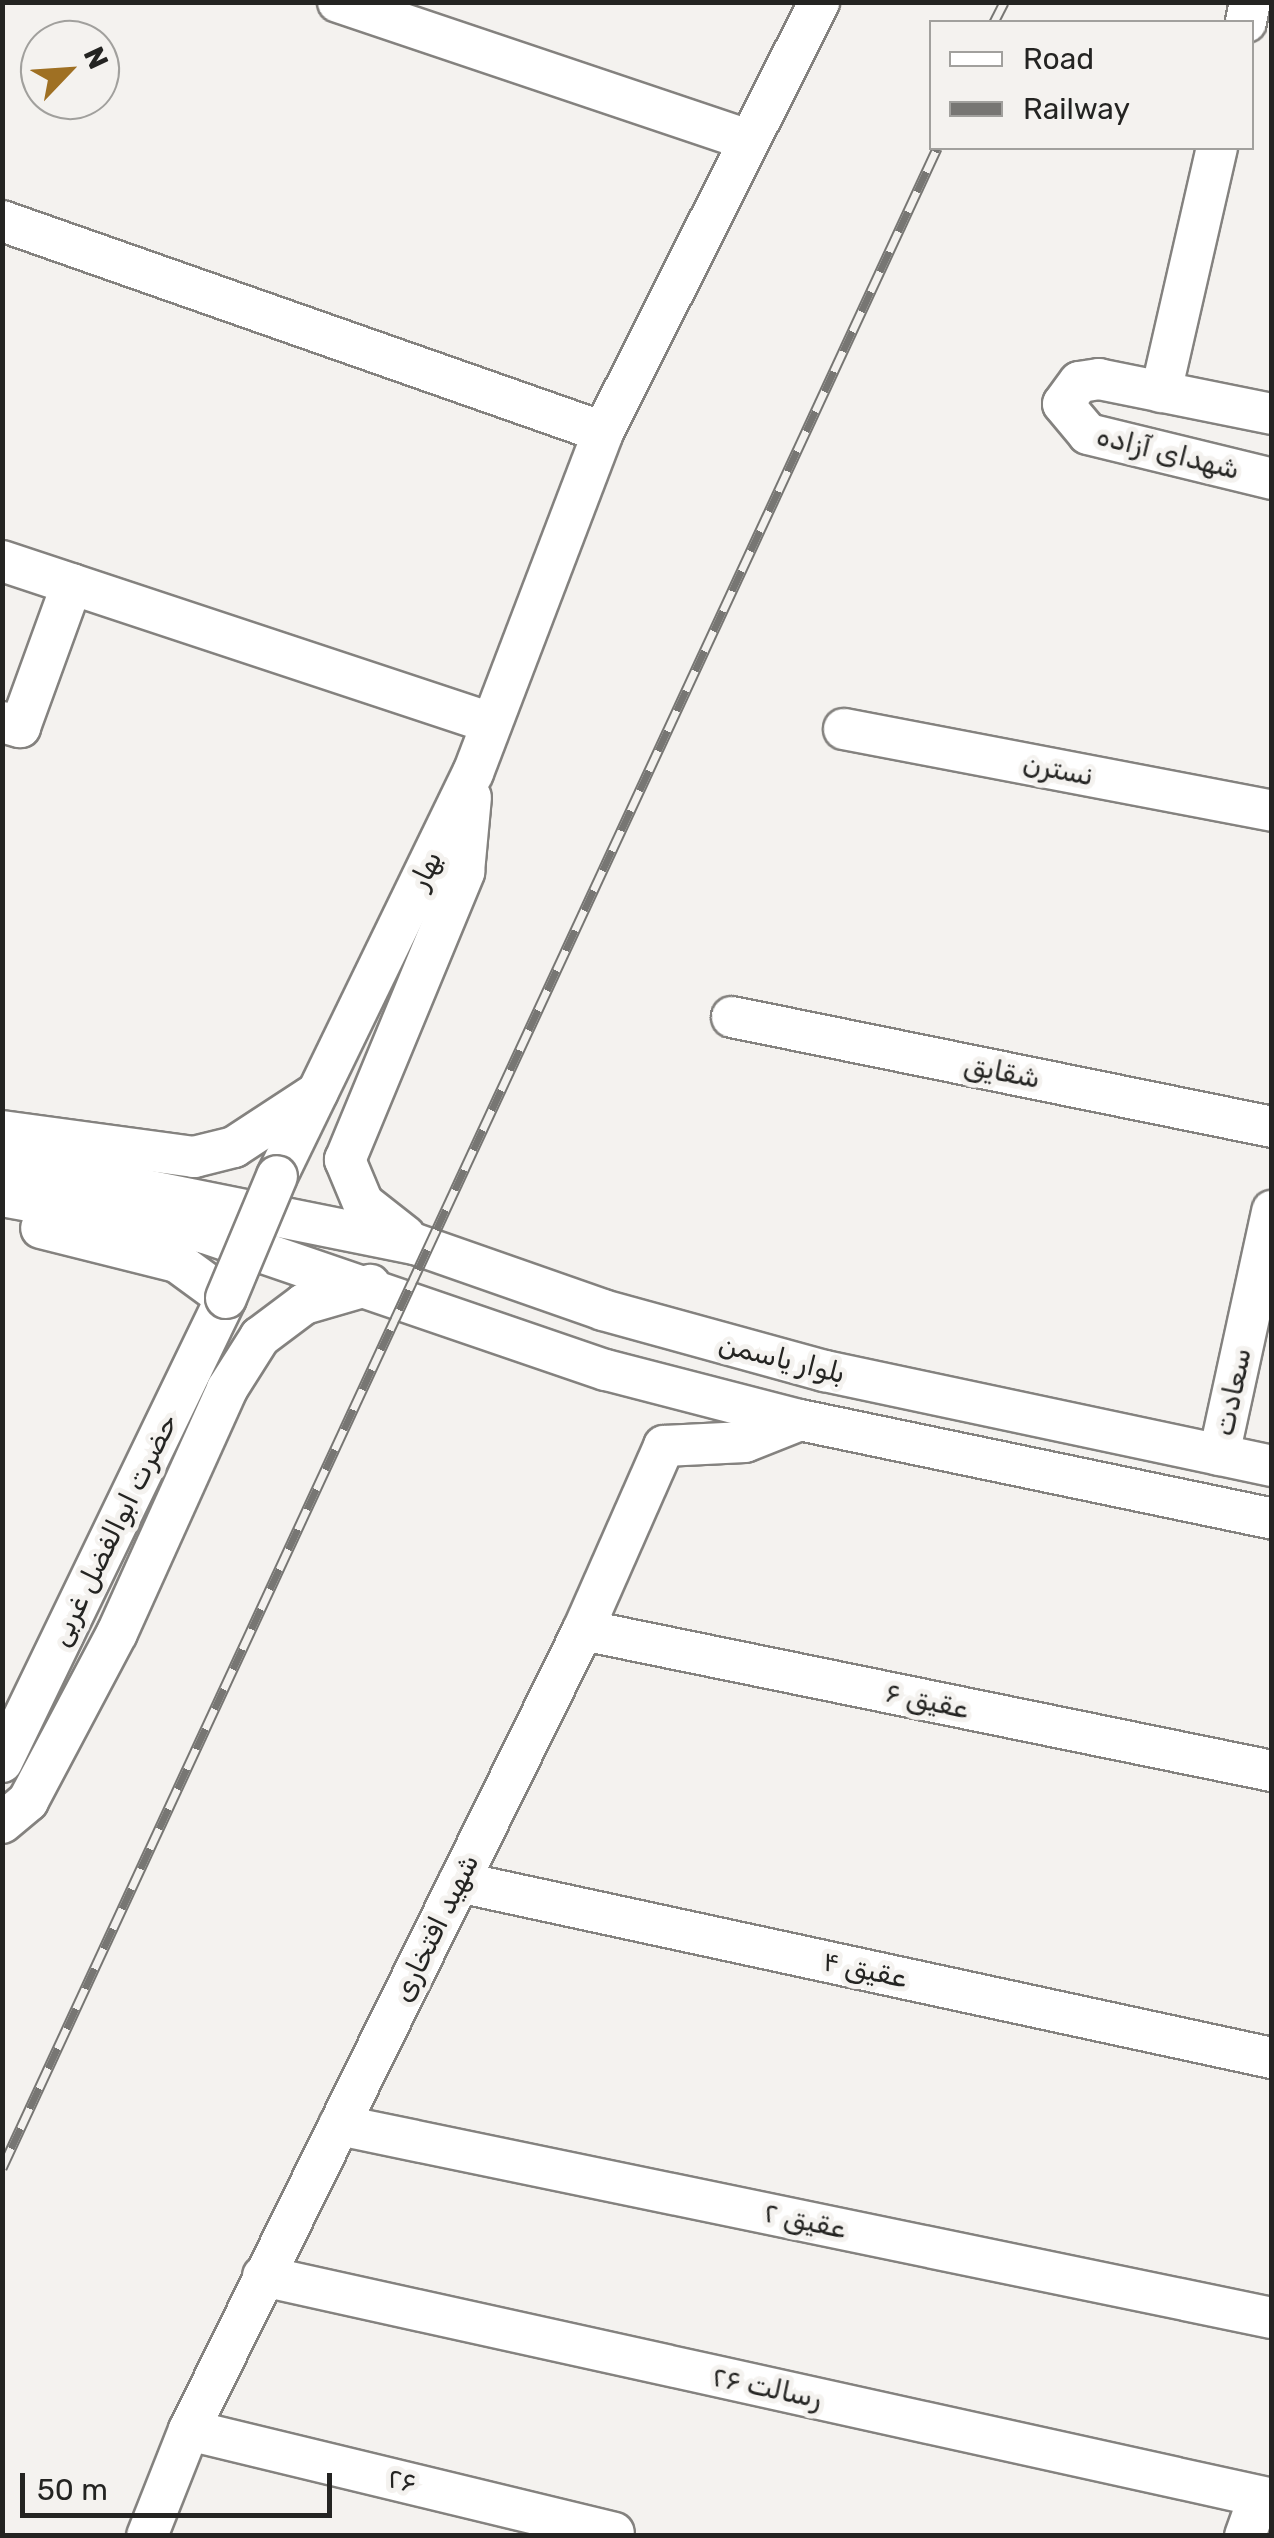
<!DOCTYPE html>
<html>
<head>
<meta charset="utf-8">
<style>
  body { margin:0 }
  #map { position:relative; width:1274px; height:2538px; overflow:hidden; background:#f4f2ef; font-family:Rubik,Vazirmatn,sans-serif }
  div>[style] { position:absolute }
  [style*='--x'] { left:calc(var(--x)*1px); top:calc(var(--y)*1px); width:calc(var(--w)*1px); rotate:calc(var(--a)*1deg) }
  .roads { filter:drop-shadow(2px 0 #84827f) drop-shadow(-2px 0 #84827f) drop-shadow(0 2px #84827f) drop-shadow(0 -2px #84827f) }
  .minor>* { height:40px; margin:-20px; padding:0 20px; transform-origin:20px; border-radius:20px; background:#fff }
  .rail>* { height:11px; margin-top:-5.5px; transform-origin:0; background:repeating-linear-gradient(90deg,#f4f2ef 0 22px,#777673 0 44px); box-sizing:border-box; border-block:2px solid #777673 }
  .bridges { filter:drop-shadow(2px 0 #84827f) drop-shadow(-2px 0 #84827f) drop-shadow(0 2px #84827f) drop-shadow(0 -2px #84827f) }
  .minor-bridge>* { height:40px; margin:-20px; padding:0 20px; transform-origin:20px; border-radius:20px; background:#fff }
  span { translate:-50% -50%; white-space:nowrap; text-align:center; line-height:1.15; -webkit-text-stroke:10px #f4f2ef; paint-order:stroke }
  .street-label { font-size:28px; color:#242422 }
  .frame { position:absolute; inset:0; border:5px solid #242422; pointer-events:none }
  .legend { position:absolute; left:929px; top:20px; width:325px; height:130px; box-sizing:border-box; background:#f4f2ef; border:2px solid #a1a09d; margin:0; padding:12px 18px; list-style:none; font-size:30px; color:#242422 }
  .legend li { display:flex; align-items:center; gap:20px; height:50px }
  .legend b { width:50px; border:2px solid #a1a09d }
  .north { position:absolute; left:20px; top:20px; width:100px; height:100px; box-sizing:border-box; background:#f4f2ef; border:2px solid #a1a09d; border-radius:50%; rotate:65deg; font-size:28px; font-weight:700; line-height:40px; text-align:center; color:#242422 }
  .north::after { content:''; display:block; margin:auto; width:35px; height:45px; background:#9f7023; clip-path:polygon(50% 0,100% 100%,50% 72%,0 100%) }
  .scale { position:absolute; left:20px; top:2473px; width:312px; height:45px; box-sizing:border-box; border:5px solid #242422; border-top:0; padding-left:12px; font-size:30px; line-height:35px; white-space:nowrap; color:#242422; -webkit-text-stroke:8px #f4f2ef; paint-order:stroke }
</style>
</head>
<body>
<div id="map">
  <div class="roads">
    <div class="minor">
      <i style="--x:338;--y:2;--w:433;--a:18.6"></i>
      <i style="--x:1246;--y:22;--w:20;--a:-79"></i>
      <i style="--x:2;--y:221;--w:637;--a:19.35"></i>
      <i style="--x:1161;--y:392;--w:250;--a:-77.1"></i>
      <i style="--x:1272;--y:414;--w:177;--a:-168.6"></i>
      <i style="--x:1099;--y:379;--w:20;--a:171"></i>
      <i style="--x:1079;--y:382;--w:27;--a:126"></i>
      <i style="--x:1063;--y:404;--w:39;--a:50"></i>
      <i style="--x:1088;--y:434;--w:189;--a:13.7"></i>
      <i style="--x:2;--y:561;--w:512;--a:18.33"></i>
      <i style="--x:2;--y:722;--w:19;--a:16"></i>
      <i style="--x:20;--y:727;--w:152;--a:-70"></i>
      <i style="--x:844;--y:729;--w:436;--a:10.8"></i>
      <i style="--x:732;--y:1017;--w:551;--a:11.51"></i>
      <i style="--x:2;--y:1131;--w:194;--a:7.7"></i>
      <i style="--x:194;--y:1157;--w:41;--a:-14"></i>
      <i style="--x:234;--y:1147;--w:100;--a:-33.2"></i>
      <i style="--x:2;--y:1161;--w:421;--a:11.4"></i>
      <i style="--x:415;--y:1244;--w:199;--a:19.3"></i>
      <i style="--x:603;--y:1310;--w:230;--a:15.4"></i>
      <i style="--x:825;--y:1371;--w:457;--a:12"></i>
      <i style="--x:277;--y:1176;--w:448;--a:-64.1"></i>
      <i style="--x:473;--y:773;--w:365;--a:-69.1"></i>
      <i style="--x:603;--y:432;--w:481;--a:-63.3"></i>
      <i style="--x:2;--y:1196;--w:206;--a:10.3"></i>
      <i style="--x:205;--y:1233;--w:424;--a:18.9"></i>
      <i style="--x:606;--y:1370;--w:200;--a:14.5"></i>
      <i style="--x:800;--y:1420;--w:482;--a:11.8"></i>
      <i style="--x:405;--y:1236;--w:53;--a:-141.8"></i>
      <i style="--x:363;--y:1203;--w:47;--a:-112.7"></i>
      <i style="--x:345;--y:1160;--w:312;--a:-67.5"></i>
      <i style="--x:464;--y:872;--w:75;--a:-84.7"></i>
      <i style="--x:1219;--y:1455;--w:250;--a:-77.7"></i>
      <i style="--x:583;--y:1630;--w:703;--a:11.57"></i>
      <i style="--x:2;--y:1762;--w:515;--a:-64.23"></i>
      <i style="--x:226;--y:1298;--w:61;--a:-143.7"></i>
      <i style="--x:177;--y:1262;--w:140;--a:-166"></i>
      <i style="--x:2;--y:1823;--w:34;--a:-40"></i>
      <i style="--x:28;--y:1801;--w:190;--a:-62.1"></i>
      <i style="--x:117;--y:1633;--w:268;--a:-65.7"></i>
      <i style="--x:227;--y:1389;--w:62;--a:-57.6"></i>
      <i style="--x:260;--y:1337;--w:55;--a:-36.9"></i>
      <i style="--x:304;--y:1304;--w:69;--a:-16.1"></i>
      <i style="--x:459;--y:1882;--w:832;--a:12.22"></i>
      <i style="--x:339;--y:2125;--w:953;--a:11.69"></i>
      <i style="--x:263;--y:2276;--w:1033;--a:12.46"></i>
      <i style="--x:189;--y:2430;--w:437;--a:13.6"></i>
      <i style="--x:147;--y:2536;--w:114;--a:-68.4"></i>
      <i style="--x:189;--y:2430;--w:892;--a:-63.78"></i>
      <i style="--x:583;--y:1630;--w:201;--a:-66.2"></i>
      <i style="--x:664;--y:1446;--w:81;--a:-2.8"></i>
      <i style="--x:745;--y:1442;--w:59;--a:-21.8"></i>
      <i style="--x:1245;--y:2536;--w:41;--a:-70.3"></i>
    </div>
  </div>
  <div class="rail">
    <i style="--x:994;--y:22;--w:22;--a:-63"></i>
    <i style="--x:2;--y:2168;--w:2226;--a:-65.16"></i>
  </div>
  <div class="bridges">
    <div class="minor-bridge">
      <i style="--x:226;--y:1298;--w:132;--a:-67.3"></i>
    </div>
  </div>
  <div class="street-label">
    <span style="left:1168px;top:453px;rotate:14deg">شهدای آزاده</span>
    <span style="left:1058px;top:770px;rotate:11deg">نسترن</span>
    <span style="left:426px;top:870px;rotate:-64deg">بهار</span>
    <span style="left:1002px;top:1072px;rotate:11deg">شقایق</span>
    <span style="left:782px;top:1359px;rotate:14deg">بلوار یاسمن</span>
    <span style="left:1233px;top:1392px;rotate:-78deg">سعادت</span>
    <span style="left:114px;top:1530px;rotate:-64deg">حضرت ابوالفضل غربی</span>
    <span style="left:927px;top:1701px;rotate:12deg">عقیق ۶</span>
    <span style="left:436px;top:1928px;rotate:-64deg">شهید افتخاری</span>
    <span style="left:865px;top:1970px;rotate:12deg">عقیق ۴</span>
    <span style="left:805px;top:2221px;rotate:12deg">عقیق ۲</span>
    <span style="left:767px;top:2388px;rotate:12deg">رسالت ۲۶</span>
    <span style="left:402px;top:2481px;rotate:14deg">۲۶</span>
  </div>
  <div class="frame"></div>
  <ul class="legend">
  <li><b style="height:12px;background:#fff"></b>Road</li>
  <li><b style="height:12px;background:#777673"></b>Railway</li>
  </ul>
  <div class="north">N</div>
  <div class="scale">50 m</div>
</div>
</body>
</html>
